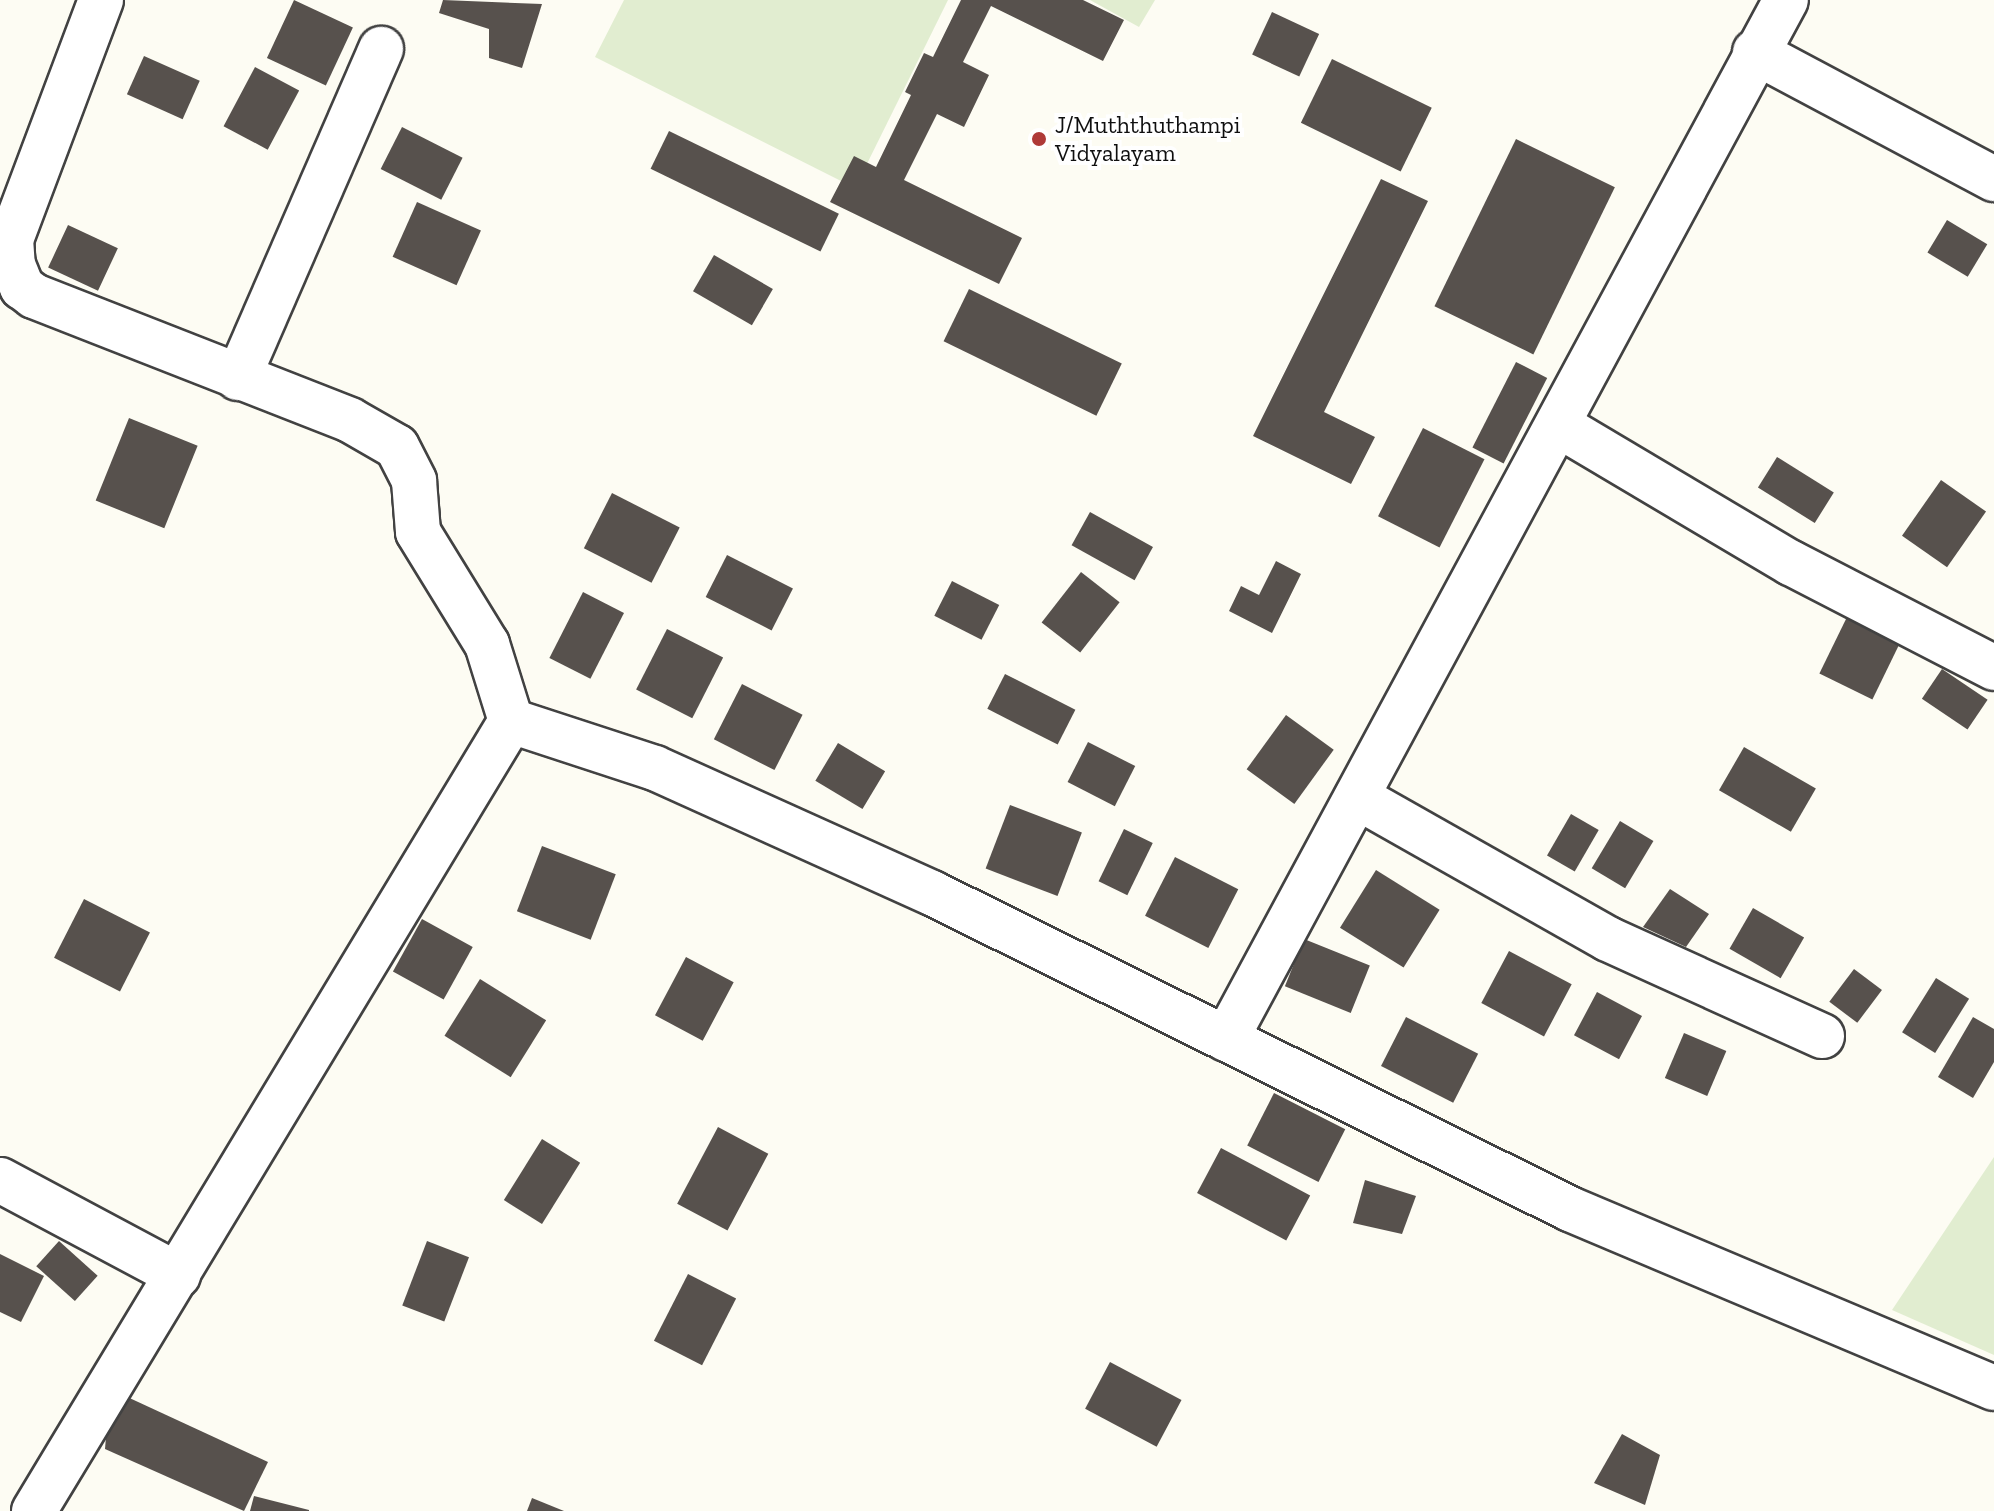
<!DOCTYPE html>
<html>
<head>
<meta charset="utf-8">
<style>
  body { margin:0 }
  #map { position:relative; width:1994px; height:1511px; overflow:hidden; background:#fdfcf3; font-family:"Zilla Slab",serif }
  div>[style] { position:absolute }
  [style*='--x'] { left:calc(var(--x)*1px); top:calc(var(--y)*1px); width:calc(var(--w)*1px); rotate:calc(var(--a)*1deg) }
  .pitch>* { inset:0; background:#e1edd0 }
  .building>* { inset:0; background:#57514d; transform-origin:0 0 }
  .roads { filter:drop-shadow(2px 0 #424242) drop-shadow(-2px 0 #424242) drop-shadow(0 2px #424242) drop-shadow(0 -2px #424242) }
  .minor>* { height:44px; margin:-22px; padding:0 22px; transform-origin:22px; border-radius:22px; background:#fff }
  .dots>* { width:22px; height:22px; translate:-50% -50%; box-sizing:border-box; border:4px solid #fff; border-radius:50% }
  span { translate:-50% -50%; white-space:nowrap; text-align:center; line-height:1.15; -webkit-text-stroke:8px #fff; paint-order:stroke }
  .poi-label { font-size:24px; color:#0f0f0f }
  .left { translate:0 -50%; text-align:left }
</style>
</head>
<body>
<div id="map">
  <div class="pitch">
    <i style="clip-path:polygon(624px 0,948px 0,855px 188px,595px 57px)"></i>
    <i style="clip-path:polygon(1090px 0,1155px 0,1139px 27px)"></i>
    <i style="clip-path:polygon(1994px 1157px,1994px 1355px,1892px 1310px)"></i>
  </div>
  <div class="building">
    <i style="left:294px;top:0;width:65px;height:64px;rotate:25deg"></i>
    <i style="clip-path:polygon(443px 0,542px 4px,522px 68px,489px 58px,489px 29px,439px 13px)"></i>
    <i style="clip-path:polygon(961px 0,1083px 0,1124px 20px,1103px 61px,991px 6px,963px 62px,989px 75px,964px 127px,937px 114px,904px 180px,1022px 238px,999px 284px,830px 202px,854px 156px,876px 167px,911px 95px,905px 92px,924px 53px,933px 57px)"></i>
    <i style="left:1272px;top:12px;width:52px;height:47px;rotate:25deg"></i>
    <i style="left:144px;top:56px;width:61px;height:42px;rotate:24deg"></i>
    <i style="left:1332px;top:59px;width:111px;height:71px;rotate:26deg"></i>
    <i style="left:255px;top:67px;width:50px;height:67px;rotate:28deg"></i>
    <i style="left:402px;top:127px;width:68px;height:47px;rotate:27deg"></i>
    <i style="left:669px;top:131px;width:189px;height:42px;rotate:26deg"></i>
    <i style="left:1516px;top:139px;width:110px;height:186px;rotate:26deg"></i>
    <i style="clip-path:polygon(1381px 179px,1428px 201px,1324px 412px,1375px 437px,1351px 484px,1253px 436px)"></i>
    <i style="left:417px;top:202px;width:70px;height:60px;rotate:24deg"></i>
    <i style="left:1947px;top:220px;width:47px;height:38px;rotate:31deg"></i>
    <i style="left:68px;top:225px;width:55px;height:47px;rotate:25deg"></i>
    <i style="left:714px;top:255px;width:68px;height:42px;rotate:30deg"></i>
    <i style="left:969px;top:289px;width:170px;height:58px;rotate:26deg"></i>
    <i style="left:1516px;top:362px;width:35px;height:96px;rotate:27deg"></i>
    <i style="left:129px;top:418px;width:74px;height:89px;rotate:22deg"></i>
    <i style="left:1423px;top:428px;width:69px;height:99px;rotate:27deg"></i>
    <i style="left:1777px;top:457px;width:67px;height:36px;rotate:32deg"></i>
    <i style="left:1941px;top:480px;width:55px;height:68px;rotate:35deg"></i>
    <i style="left:612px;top:493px;width:76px;height:62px;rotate:27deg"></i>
    <i style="left:1090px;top:512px;width:72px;height:38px;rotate:29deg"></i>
    <i style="left:727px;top:555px;width:74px;height:47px;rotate:27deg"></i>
    <i style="clip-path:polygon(1276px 561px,1301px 574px,1272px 633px,1229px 611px,1241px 586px,1259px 595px)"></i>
    <i style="left:1081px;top:572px;width:49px;height:64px;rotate:38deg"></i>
    <i style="left:952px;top:581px;width:53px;height:39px;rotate:27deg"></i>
    <i style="left:583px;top:592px;width:46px;height:74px;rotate:27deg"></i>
    <i style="left:1847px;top:617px;width:59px;height:63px;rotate:26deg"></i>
    <i style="left:667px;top:629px;width:63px;height:68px;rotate:27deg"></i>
    <i style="left:1942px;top:669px;width:55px;height:36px;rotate:34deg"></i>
    <i style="left:1005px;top:674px;width:79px;height:39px;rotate:27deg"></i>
    <i style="left:742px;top:684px;width:68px;height:62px;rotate:27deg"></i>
    <i style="left:1286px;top:715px;width:59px;height:67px;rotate:36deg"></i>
    <i style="left:1088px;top:742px;width:53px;height:45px;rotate:27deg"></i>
    <i style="left:838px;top:743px;width:55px;height:44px;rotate:31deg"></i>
    <i style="left:1744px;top:747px;width:83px;height:50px;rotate:30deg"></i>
    <i style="left:1010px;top:805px;width:77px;height:68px;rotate:21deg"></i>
    <i style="left:1571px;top:814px;width:32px;height:48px;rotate:30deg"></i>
    <i style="left:1620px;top:821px;width:39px;height:55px;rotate:31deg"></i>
    <i style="left:1124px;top:829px;width:32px;height:58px;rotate:26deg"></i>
    <i style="left:542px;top:846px;width:79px;height:70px;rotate:21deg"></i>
    <i style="left:1175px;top:857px;width:71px;height:66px;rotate:27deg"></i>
    <i style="left:1376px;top:870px;width:75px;height:68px;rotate:32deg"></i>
    <i style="clip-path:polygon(1670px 889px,1709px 914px,1686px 947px,1643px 927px)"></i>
    <i style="left:84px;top:899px;width:74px;height:66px;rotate:27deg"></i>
    <i style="left:1753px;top:908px;width:59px;height:47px;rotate:30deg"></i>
    <i style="left:422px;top:919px;width:58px;height:60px;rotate:29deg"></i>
    <i style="left:1304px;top:939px;width:71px;height:51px;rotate:22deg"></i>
    <i style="left:1509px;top:951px;width:71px;height:59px;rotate:28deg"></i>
    <i style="left:686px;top:957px;width:54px;height:66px;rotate:28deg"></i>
    <i style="left:1854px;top:969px;width:35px;height:41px;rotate:37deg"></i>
    <i style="left:1936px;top:978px;width:39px;height:64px;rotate:32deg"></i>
    <i style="left:480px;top:979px;width:78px;height:67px;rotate:32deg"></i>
    <i style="left:1597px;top:992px;width:51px;height:49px;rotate:28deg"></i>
    <i style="left:1406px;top:1017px;width:81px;height:55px;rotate:27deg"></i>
    <i style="clip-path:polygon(1973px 1017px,1994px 1029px,1994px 1062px,1973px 1098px,1938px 1077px)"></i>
    <i style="left:1684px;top:1033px;width:46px;height:49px;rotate:23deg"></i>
    <i style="left:1274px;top:1093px;width:80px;height:59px;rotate:27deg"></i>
    <i style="left:718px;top:1127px;width:57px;height:87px;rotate:28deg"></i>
    <i style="left:542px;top:1139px;width:45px;height:72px;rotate:32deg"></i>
    <i style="left:1221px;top:1148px;width:101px;height:51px;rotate:28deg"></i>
    <i style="clip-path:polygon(1365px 1180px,1416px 1196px,1402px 1234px,1353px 1223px)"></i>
    <i style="left:59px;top:1241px;width:52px;height:34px;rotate:42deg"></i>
    <i style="left:427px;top:1241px;width:45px;height:69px;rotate:21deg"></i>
    <i style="clip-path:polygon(0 1254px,44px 1276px,21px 1322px,0 1312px)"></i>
    <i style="left:688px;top:1274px;width:54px;height:75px;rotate:27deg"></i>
    <i style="left:1110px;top:1362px;width:81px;height:53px;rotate:28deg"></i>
    <i style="clip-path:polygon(110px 1389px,268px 1462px,244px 1511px,105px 1449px)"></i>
    <i style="clip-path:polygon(1622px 1434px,1660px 1455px,1645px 1505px,1594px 1483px)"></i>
    <i style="clip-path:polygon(254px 1496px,309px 1510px,309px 1511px,250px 1511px)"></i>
    <i style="clip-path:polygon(532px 1498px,564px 1511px,527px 1511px)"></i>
  </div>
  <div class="roads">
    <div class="minor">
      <i style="--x:101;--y:0;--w:255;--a:110.6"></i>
      <i style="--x:11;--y:239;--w:26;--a:86"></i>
      <i style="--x:13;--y:265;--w:24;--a:68"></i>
      <i style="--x:22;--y:287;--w:15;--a:37"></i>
      <i style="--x:34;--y:296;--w:339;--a:21.4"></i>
      <i style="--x:350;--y:420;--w:54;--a:29.9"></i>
      <i style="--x:397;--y:447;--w:38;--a:63"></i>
      <i style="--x:414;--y:481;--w:51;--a:85.5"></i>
      <i style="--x:418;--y:532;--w:132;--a:58.4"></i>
      <i style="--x:487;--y:644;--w:81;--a:72.7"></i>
      <i style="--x:1755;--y:52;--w:271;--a:28"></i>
      <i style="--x:238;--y:378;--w:359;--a:-66.5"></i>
      <i style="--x:1560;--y:426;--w:269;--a:30.7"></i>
      <i style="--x:1791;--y:563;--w:229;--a:27.3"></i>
      <i style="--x:1357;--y:797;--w:288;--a:29.5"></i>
      <i style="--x:1608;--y:939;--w:235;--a:24.4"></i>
      <i style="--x:1226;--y:1039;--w:1180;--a:-61.68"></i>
      <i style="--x:0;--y:1180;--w:202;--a:28.1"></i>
      <i style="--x:34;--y:1511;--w:923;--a:-58.88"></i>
      <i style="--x:511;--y:721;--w:151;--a:18.1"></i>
      <i style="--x:655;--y:768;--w:304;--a:24.3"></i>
      <i style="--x:932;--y:893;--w:712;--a:26.35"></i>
      <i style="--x:1570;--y:1209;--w:460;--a:22.9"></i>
    </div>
  </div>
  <div class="dots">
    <i style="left:1039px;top:139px;background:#af3a38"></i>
  </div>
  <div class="poi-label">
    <span class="left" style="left:1055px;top:139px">J/Muththuthampi<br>Vidyalayam</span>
  </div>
</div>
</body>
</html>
